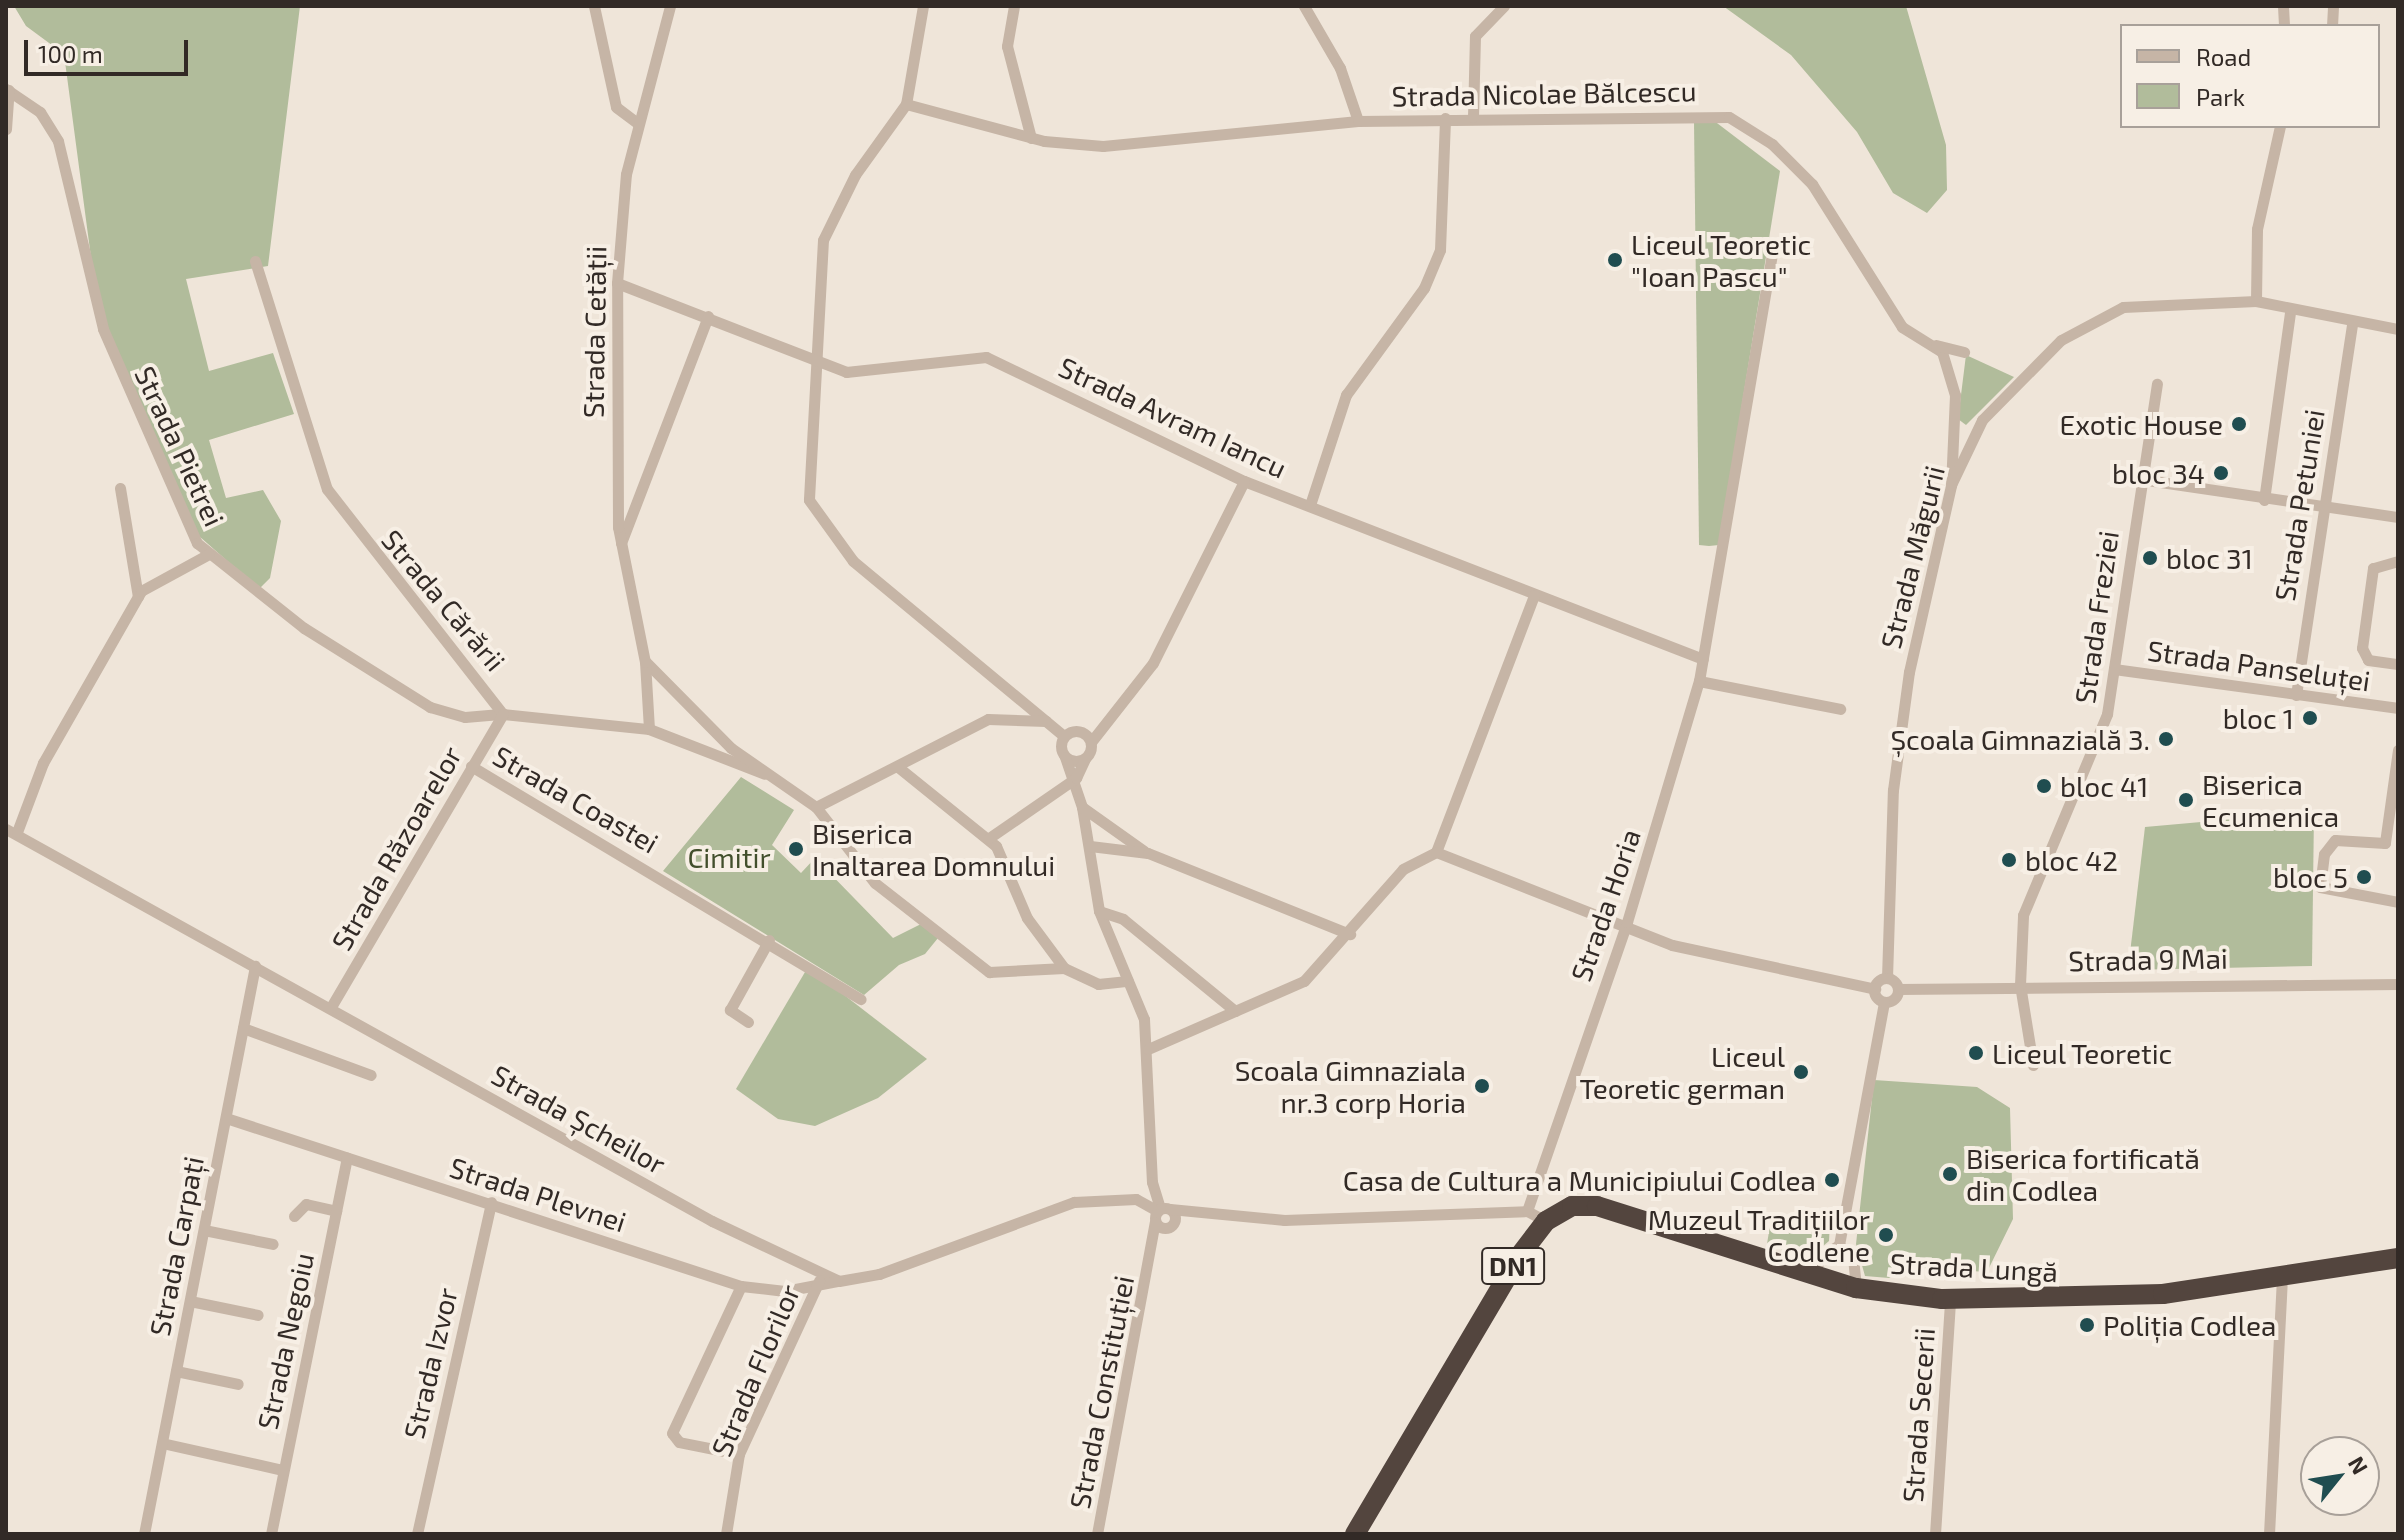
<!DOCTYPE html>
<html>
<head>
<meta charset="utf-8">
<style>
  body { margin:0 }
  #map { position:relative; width:2404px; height:1540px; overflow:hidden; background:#efe5d9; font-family:"Exo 2",sans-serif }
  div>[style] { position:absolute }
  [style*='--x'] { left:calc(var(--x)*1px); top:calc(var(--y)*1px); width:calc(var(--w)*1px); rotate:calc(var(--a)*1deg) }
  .green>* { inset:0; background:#b1bc9b }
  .street>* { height:11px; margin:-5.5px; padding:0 5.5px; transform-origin:5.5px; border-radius:5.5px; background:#c6b5a6 }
  .street>.ring { margin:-5.5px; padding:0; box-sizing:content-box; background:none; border:11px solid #c6b5a6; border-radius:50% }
  .highway>* { height:20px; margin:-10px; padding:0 10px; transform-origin:10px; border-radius:10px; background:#53453e }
  .dots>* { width:22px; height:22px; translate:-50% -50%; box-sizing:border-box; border:4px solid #f7efe5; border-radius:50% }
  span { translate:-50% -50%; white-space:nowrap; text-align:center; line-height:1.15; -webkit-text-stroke:8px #f7efe5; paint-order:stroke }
  .shield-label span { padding:2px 6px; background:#f7efe5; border:2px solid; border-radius:6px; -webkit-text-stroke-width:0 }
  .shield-label { font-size:26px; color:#322a26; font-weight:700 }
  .street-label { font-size:28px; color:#322a26 }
  .poi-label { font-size:28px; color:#322a26 }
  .left { translate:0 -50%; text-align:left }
  .right { translate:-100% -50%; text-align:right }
  .park-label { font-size:28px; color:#424f2c }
  .frame { position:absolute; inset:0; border:8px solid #322a26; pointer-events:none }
  .legend { position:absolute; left:2120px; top:24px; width:260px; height:104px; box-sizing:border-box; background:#f7efe5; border:2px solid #a8a099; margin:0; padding:10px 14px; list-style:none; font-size:24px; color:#322a26 }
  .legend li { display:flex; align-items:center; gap:16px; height:40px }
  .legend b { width:40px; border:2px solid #a8a099 }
  .north { position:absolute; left:2300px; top:1436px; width:80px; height:80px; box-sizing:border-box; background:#f7efe5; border:2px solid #a8a099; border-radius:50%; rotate:60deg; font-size:22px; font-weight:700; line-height:32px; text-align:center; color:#322a26 }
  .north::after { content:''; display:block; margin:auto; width:28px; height:36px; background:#204d50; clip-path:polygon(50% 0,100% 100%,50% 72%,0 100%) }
  .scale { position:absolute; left:24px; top:40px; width:164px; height:36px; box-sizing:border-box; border:4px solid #322a26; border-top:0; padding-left:10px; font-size:24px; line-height:28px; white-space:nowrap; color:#322a26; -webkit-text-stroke:6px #f7efe5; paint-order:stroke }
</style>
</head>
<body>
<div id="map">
  <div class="green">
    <i style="clip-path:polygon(14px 6px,300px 6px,268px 266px,186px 279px,209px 371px,273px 353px,294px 414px,209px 440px,226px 498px,263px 490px,281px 521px,270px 578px,259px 589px,191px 529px,128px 383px,96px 295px,64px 54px,26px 26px)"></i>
    <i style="clip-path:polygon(1723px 6px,1906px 6px,1946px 145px,1947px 190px,1927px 213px,1893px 193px,1857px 132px,1791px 55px)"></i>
    <i style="clip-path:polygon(1713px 120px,1780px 171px,1719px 545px,1709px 546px,1699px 545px,1694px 121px)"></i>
    <i style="clip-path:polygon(1966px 355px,2014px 377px,1966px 425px,1958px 419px)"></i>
    <i style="clip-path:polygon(741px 777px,794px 810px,772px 845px,801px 873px,815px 858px,893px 938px,921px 924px,938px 938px,925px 954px,899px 965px,864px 995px,663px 871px)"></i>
    <i style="clip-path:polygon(2314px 812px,2312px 966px,2128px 970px,2145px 827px)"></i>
    <i style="clip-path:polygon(808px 967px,927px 1059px,878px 1098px,815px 1126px,778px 1119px,736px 1089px)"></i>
    <i style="clip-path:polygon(1874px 1080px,1977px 1087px,2010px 1108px,2013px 1219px,1987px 1272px,1907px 1267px,1889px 1278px,1865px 1276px,1856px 1244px)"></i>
    <i style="clip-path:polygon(1772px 1213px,1830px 1223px,1829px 1241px,1808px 1259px,1767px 1244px)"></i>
  </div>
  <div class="street">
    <i style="--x:594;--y:6;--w:103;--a:77.7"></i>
    <i style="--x:616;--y:107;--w:26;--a:37"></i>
    <i style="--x:923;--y:6;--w:99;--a:99.8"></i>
    <i style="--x:906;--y:104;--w:87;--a:125.7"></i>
    <i style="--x:855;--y:175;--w:72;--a:116.2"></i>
    <i style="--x:823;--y:240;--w:260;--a:93.1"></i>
    <i style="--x:809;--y:500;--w:75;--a:54.2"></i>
    <i style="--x:853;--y:561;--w:274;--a:39.7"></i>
    <i style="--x:1014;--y:6;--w:41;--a:99.9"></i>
    <i style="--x:1007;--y:46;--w:95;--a:75.4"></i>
    <i style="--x:1304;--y:6;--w:72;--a:59.9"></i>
    <i style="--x:1340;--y:68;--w:56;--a:71.2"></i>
    <i style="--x:2283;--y:6;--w:20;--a:87"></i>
    <i style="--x:2332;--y:26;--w:20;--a:-87"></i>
    <i style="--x:6;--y:89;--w:41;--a:34.1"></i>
    <i style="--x:40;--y:112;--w:34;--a:58"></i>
    <i style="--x:58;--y:141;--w:193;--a:76.5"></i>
    <i style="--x:103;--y:329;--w:234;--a:66.3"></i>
    <i style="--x:197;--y:543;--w:137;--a:38.5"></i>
    <i style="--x:304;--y:628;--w:149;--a:32.1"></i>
    <i style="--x:430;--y:707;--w:36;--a:16"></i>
    <i style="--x:465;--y:717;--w:38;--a:-5"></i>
    <i style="--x:906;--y:104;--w:143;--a:15"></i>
    <i style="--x:1044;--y:141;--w:59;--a:4.8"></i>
    <i style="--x:1103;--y:146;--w:256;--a:-5.6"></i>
    <i style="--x:1358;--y:121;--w:371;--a:-0.6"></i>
    <i style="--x:1729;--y:117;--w:51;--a:32.1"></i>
    <i style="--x:1772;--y:144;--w:57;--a:45"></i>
    <i style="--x:1812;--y:184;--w:169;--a:57.8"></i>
    <i style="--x:1902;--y:327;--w:47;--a:32"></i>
    <i style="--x:1942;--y:352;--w:45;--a:73.2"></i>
    <i style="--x:1955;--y:395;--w:90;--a:92.5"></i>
    <i style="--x:1473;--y:117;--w:81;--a:-88.6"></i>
    <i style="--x:1475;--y:36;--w:42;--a:-46"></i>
    <i style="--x:6;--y:129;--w:39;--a:-86"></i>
    <i style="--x:255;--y:261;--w:239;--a:72.5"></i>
    <i style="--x:327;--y:489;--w:286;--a:52"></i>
    <i style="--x:503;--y:714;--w:147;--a:5.9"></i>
    <i style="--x:649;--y:729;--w:124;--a:21.2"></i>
    <i style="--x:617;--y:283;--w:246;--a:21.2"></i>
    <i style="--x:846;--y:372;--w:141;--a:-6.1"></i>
    <i style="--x:986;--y:357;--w:286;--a:25.7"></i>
    <i style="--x:1244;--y:481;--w:492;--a:21.2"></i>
    <i style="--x:2256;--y:301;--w:72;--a:-89.2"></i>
    <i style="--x:2257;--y:229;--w:106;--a:-77.4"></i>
    <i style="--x:1936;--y:345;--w:29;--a:14"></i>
    <i style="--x:2140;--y:479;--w:261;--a:8.4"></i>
    <i style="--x:120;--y:488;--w:110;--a:80.6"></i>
    <i style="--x:2264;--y:500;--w:190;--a:-82.1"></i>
    <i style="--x:1310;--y:505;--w:116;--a:-71.9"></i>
    <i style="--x:1346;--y:395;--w:132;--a:-53.9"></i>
    <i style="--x:1424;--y:288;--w:41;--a:-67.2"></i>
    <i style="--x:1440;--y:250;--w:132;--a:-87.8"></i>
    <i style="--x:621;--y:543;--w:243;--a:-69"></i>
    <i style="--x:2398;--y:561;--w:26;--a:164"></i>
    <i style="--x:2373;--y:568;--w:81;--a:97.8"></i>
    <i style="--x:2362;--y:648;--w:13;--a:63"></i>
    <i style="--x:2368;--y:660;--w:30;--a:8"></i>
    <i style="--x:646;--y:662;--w:121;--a:45.3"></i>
    <i style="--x:731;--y:748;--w:103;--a:34.8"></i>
    <i style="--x:816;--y:807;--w:96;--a:52.2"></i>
    <i style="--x:875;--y:883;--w:145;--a:38"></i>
    <i style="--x:989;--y:972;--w:75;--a:-3.1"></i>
    <i style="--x:1064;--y:968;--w:38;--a:25"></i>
    <i style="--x:1098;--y:984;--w:30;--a:-6"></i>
    <i style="--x:2114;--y:669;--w:287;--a:7.8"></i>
    <i style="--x:1699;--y:681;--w:144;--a:11.2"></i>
    <i style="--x:2296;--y:695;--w:376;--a:-81.4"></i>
    <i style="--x:649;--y:729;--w:67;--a:-93.4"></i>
    <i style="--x:645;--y:662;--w:138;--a:-101.3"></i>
    <i style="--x:618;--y:527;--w:244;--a:-90.2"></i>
    <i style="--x:617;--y:283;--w:109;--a:-85.3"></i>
    <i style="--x:626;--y:174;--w:174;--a:-75.3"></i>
    <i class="ring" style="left:1061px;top:731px;width:19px;height:19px"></i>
    <i style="--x:1091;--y:742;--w:100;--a:-51.9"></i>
    <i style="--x:1153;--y:663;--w:203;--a:-63.4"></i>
    <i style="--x:2398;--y:750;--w:94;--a:98"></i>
    <i style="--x:2385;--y:843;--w:50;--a:-176.6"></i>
    <i style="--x:2335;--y:840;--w:18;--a:128"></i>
    <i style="--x:2324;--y:854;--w:33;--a:97"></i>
    <i style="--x:2320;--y:887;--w:79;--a:10.9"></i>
    <i style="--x:1065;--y:757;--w:53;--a:71.2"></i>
    <i style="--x:1082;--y:807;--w:105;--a:80.7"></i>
    <i style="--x:1099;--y:911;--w:117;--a:67.4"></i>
    <i style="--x:1144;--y:1019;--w:163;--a:87.2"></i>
    <i style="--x:1152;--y:1182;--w:28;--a:73"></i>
    <i style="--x:471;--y:766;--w:454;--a:30.9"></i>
    <i style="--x:898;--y:767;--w:126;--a:38.9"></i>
    <i style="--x:996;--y:846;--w:78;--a:66.7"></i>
    <i style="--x:1027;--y:918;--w:62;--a:53.5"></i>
    <i style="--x:816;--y:807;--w:193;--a:-27.1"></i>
    <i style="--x:988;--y:719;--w:58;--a:2"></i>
    <i style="--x:1082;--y:807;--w:76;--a:35.4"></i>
    <i style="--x:6;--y:829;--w:808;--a:29.04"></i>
    <i style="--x:712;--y:1221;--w:140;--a:25.3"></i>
    <i style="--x:839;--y:1281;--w:41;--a:-9.9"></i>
    <i style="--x:879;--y:1274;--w:208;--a:-20.3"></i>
    <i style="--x:1074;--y:1202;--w:62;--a:-2.8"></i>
    <i style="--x:1136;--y:1199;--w:25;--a:29"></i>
    <i style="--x:17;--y:832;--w:74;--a:-69.4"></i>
    <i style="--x:43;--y:763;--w:198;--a:-60.3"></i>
    <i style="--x:141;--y:591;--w:77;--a:-28.6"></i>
    <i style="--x:989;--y:838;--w:106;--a:-34.6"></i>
    <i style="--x:1076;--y:778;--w:21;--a:-65"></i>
    <i style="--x:1090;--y:846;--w:58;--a:6.9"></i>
    <i style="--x:1148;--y:853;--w:218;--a:21.9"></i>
    <i style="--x:1436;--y:852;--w:275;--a:-69.1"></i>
    <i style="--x:1099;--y:911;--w:25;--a:18"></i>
    <i style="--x:1123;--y:919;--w:145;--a:39.4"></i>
    <i style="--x:1887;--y:978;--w:188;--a:-88.2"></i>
    <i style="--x:1893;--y:790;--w:119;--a:-82.3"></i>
    <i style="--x:1909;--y:672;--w:192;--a:-77.3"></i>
    <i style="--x:1951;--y:485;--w:72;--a:-64.5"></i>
    <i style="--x:1982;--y:420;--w:112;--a:-45.4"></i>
    <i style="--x:2061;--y:340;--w:70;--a:-28"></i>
    <i style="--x:2123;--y:307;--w:133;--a:-2.6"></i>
    <i style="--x:2256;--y:301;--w:145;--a:11.2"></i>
    <i class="ring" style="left:1874px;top:978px;width:13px;height:13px"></i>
    <i style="--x:1898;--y:989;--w:500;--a:-0.57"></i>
    <i style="--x:331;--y:1007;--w:340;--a:-59.6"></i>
    <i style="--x:748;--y:1022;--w:22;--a:-146"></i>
    <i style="--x:730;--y:1010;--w:80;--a:-60.9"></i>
    <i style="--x:243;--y:1028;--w:136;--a:20.2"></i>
    <i style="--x:1148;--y:1049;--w:170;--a:-23.6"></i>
    <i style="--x:1304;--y:981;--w:149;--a:-48.5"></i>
    <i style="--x:1403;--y:869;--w:37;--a:-27"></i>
    <i style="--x:1436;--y:852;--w:254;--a:21.5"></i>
    <i style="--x:1672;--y:945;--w:208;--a:12.2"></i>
    <i style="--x:2033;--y:1065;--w:81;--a:-99.2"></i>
    <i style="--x:2020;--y:985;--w:70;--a:-87.5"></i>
    <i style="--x:2023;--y:915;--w:218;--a:-67.3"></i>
    <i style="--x:2107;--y:714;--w:334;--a:-81.4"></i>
    <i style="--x:226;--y:1118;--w:542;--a:18.07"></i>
    <i style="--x:741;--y:1286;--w:44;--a:6.5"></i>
    <i style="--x:785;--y:1291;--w:53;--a:-10.9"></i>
    <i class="ring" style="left:1155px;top:1208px;width:9px;height:9px"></i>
    <i style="--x:1170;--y:1209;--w:115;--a:5.5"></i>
    <i style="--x:1284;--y:1220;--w:243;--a:-2.1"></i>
    <i style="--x:1527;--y:1211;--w:21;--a:28"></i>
    <i style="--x:1527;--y:1211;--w:306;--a:-70.9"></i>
    <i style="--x:1627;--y:922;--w:252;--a:-73.4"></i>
    <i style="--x:1699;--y:681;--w:438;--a:-80.3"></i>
    <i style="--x:294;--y:1216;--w:17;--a:-45"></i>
    <i style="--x:306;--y:1204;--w:31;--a:13"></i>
    <i style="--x:204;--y:1230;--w:70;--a:11.5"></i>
    <i style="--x:1839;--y:1245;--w:247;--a:-79.5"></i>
    <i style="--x:1839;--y:1245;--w:19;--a:43"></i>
    <i style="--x:1853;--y:1258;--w:30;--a:84"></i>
    <i style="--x:1813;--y:1275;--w:22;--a:-66"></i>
    <i style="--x:1822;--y:1255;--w:20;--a:-30"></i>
    <i style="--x:190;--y:1301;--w:69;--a:11.6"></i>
    <i style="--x:176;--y:1371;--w:63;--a:11.8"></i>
    <i style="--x:162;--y:1443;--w:124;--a:12.6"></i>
    <i style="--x:739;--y:1454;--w:61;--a:-168.7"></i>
    <i style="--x:679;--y:1442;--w:11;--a:-128"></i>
    <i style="--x:672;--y:1433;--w:162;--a:-64.9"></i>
    <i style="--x:144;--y:1534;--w:579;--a:-78.94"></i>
    <i style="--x:271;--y:1534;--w:384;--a:-78.6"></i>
    <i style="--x:417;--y:1534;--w:340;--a:-77.4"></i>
    <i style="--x:726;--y:1534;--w:81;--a:-80.8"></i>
    <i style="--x:739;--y:1454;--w:191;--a:-65.2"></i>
    <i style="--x:1097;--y:1534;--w:317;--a:-79.5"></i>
    <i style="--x:1935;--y:1534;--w:235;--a:-86.3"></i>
    <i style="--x:2269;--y:1534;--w:258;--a:-87.1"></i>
  </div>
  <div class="highway">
    <i style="--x:1355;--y:1534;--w:324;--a:-59.4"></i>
    <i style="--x:1520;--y:1255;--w:43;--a:-52.6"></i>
    <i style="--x:1546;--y:1221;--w:30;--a:-30"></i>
    <i style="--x:1572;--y:1206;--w:25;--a:0"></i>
    <i style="--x:1597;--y:1206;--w:272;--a:17.6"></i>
    <i style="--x:1856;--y:1288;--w:87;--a:7.3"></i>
    <i style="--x:1942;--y:1299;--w:221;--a:-1.3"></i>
    <i style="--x:2163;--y:1294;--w:238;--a:-8.7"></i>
  </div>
  <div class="dots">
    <i style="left:1615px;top:260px;background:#204d50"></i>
    <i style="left:2239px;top:424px;background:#204d50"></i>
    <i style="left:2221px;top:473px;background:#204d50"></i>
    <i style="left:2150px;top:558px;background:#204d50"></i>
    <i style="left:2310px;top:718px;background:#204d50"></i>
    <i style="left:2166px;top:739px;background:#204d50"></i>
    <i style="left:2044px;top:786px;background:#204d50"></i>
    <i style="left:2186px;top:800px;background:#204d50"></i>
    <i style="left:796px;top:849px;background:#204d50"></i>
    <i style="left:2009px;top:860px;background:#204d50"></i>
    <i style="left:2364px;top:877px;background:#204d50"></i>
    <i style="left:1976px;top:1053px;background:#204d50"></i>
    <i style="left:1801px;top:1072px;background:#204d50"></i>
    <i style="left:1482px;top:1086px;background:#204d50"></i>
    <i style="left:1950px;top:1174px;background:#204d50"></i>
    <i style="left:1832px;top:1180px;background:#204d50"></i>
    <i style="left:1886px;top:1235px;background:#204d50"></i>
    <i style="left:2087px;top:1325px;background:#204d50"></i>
  </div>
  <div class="shield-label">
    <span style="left:1513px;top:1266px">DN1</span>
  </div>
  <div class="street-label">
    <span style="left:1544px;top:93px;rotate:-1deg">Strada Nicolae Bălcescu</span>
    <span style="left:594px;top:332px;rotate:-89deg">Strada Cetății</span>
    <span style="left:1173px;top:417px;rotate:25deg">Strada Avram Iancu</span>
    <span style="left:180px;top:446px;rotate:65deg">Strada Pietrei</span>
    <span style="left:2299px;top:505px;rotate:-81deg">Strada Petuniei</span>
    <span style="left:1912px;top:557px;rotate:-76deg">Strada Măgurii</span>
    <span style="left:444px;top:600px;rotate:50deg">Strada Cărării</span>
    <span style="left:2096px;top:617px;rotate:-82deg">Strada Freziei</span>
    <span style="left:2259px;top:665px;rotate:8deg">Strada Panseluței</span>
    <span style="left:576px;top:799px;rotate:30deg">Strada Coastei</span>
    <span style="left:396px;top:848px;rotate:-60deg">Strada Răzoarelor</span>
    <span style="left:1605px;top:905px;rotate:-71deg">Strada Horia</span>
    <span style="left:2148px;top:959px;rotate:-1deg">Strada 9 Mai</span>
    <span style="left:579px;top:1119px;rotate:29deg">Strada Șcheilor</span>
    <span style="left:538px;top:1194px;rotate:18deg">Strada Plevnei</span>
    <span style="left:176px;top:1246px;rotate:-79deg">Strada Carpați</span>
    <span style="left:1974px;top:1267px;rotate:3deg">Strada Lungă</span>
    <span style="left:285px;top:1341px;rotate:-78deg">Strada Negoiu</span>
    <span style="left:430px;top:1363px;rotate:-77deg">Strada Izvor</span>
    <span style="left:755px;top:1370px;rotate:-67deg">Strada Florilor</span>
    <span style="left:1101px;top:1392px;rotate:-79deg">Strada Constituției</span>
    <span style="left:1918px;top:1415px;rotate:-86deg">Strada Secerii</span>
  </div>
  <div class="poi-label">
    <span class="left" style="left:1631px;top:260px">Liceul Teoretic<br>"Ioan Pascu"</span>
    <span class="right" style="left:2223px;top:424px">Exotic House</span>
    <span class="right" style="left:2205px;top:473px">bloc 34</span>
    <span class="left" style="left:2166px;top:558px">bloc 31</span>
    <span class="right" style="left:2294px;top:718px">bloc 1</span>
    <span class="right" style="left:2150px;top:739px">Școala Gimnazială 3.</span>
    <span class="left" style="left:2202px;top:800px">Biserica<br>Ecumenica</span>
    <span class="left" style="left:2060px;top:786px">bloc 41</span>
    <span class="left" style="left:812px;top:849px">Biserica<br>Inaltarea Domnului</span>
    <span class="left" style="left:2025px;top:860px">bloc 42</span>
    <span class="right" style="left:2348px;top:877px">bloc 5</span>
    <span class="left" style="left:1992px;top:1053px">Liceul Teoretic</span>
    <span class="right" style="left:1785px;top:1072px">Liceul<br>Teoretic german</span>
    <span class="right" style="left:1466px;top:1086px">Scoala Gimnaziala<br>nr.3 corp Horia</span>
    <span class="left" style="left:1966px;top:1174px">Biserica fortificată<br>din Codlea</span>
    <span class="right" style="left:1816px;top:1180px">Casa de Cultura a Municipiului Codlea</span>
    <span class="right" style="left:1870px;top:1235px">Muzeul Tradițiilor<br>Codlene</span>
    <span class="left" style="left:2103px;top:1325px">Poliția Codlea</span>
  </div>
  <div class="park-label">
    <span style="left:729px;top:857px">Cimitir</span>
  </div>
  <div class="frame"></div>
  <ul class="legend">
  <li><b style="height:10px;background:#c6b5a6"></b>Road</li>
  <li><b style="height:22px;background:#b1bc9b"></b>Park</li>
  </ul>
  <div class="north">N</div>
  <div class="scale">100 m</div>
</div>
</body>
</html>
